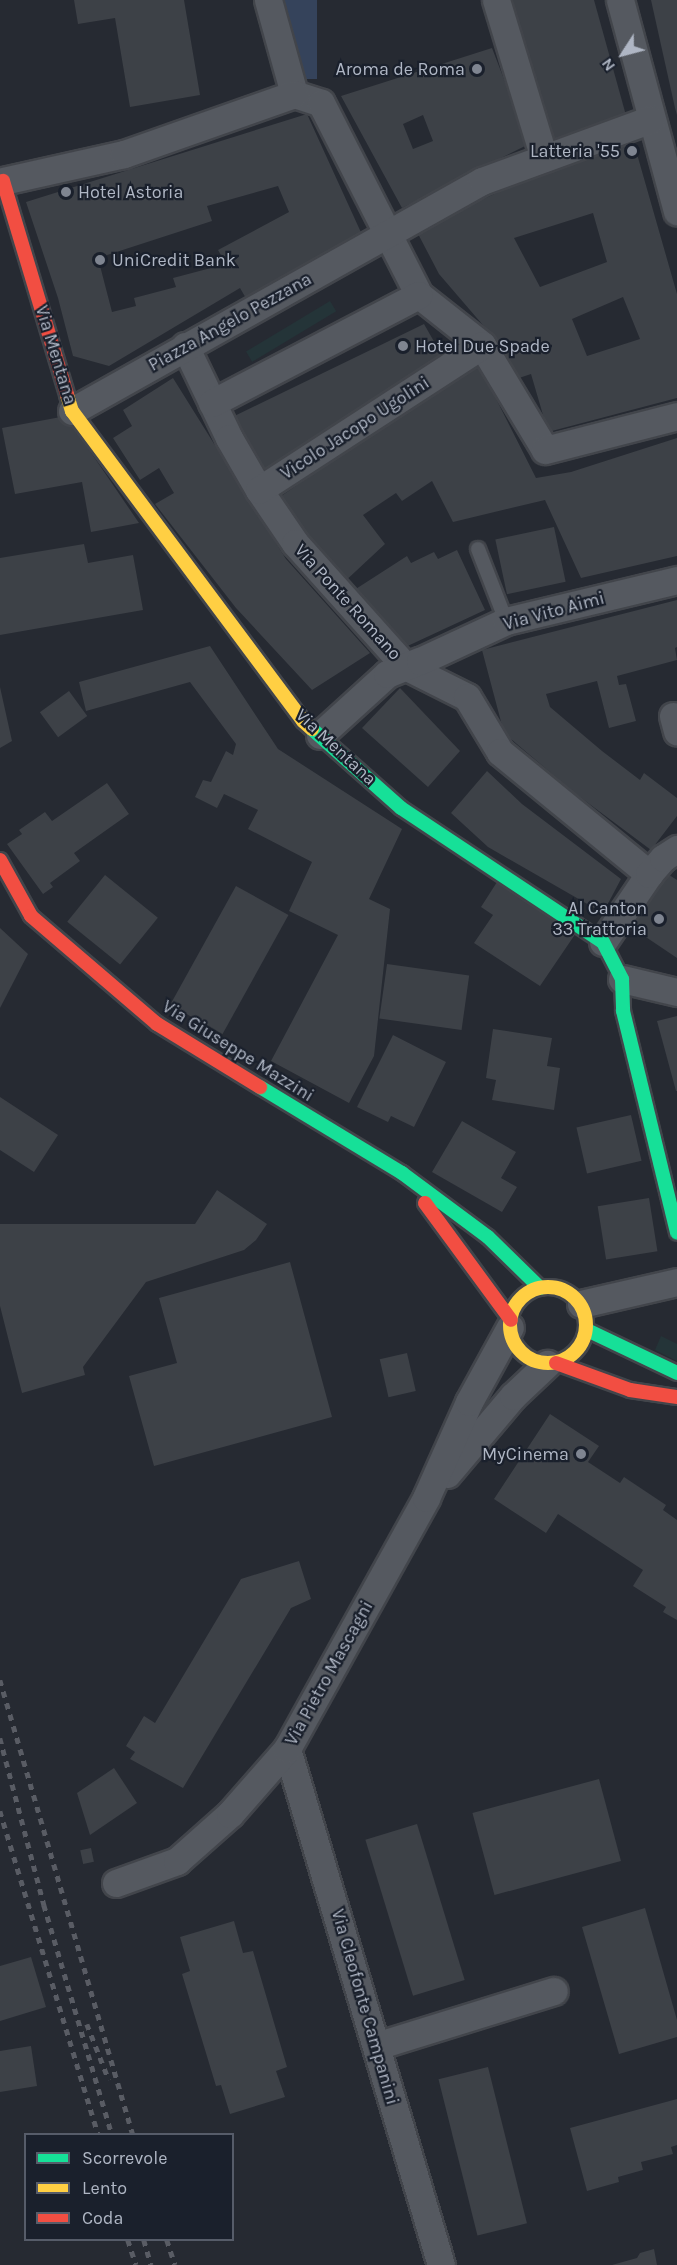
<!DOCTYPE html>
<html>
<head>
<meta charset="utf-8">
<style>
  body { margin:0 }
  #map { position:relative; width:677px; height:2265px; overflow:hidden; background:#262a32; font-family:Karla,sans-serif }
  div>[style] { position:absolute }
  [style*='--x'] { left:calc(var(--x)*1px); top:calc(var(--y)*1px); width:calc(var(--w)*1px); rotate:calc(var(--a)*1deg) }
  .green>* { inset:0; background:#243438; transform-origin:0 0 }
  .water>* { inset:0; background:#35435b; transform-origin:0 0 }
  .building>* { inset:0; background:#3d4147; transform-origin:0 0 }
  .roads { filter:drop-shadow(2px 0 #42454b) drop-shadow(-2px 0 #42454b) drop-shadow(0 2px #42454b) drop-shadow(0 -2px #42454b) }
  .lane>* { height:14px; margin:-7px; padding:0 7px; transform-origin:7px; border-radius:7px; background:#555960 }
  .street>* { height:27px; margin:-13.5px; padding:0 13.5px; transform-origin:13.5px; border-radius:13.5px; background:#555960 }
  .fast>* { height:14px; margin:-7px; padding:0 7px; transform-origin:7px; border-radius:7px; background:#16e098 }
  .slow>* { height:14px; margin:-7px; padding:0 7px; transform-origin:7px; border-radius:7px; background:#ffcf43 }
  .slow>.ring { margin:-7px; padding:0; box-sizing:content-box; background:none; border:14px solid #ffcf43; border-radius:50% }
  .jam>* { height:14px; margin:-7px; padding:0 7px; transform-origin:7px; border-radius:7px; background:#f24e42 }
  .rail>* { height:4.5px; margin-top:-2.25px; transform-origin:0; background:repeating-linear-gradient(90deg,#595c64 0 6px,transparent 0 12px) }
  .dots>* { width:16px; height:16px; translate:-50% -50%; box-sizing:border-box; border:3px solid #1a202c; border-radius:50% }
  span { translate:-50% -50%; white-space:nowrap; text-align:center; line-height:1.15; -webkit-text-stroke:4.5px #1a202c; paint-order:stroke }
  .poi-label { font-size:18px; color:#afb6c4 }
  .right { translate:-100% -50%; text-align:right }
  .left { translate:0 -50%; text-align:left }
  .street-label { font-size:18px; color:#afb6c4 }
  .legend { position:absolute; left:24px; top:2133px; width:210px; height:108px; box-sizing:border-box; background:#1a202c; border:2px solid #565c69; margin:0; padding:8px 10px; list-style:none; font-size:18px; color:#afb6c4 }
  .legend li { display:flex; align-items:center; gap:12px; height:30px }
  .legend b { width:30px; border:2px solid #565c69 }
  .north { position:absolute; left:593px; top:24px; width:60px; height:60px; -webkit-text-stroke:4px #1a202c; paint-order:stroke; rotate:234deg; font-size:16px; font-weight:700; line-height:24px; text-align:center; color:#afb6c4 }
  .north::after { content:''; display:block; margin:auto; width:21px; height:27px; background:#afb6c4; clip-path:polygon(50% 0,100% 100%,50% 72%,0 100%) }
</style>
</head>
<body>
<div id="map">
  <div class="green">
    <i style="left:330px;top:301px;width:12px;height:98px;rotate:59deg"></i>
    <i style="clip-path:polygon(661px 1336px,677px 1344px,677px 1361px,655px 1350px)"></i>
  </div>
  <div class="water">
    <i style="left:281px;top:0;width:36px;height:79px"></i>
  </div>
  <div class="building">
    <i style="clip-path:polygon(74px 0,184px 0,200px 95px,130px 107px,115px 18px,78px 24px)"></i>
    <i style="clip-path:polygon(502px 0,594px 0,627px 119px,549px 147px)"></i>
    <i style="clip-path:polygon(651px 0,677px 0,677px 115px,675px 108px)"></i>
    <i style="clip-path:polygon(evenodd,492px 48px,529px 144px,402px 208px,341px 96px,492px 48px,423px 115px,433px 141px,413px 149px,403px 124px,423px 115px)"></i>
    <i style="clip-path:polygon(evenodd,307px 114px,364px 239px,247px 300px,240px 288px,109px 366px,73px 356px,58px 298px,26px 202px,307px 114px,278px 186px,289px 212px,218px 250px,226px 264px,173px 278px,176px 287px,134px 298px,136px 306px,112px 312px,98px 258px,212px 221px,207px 206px,278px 186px)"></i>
    <i style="clip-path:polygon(evenodd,633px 140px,677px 294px,677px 398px,548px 432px,531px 374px,519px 378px,494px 338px,439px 274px,416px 230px,540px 173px,633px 140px,593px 213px,607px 262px,540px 287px,514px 238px,593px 213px,633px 140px,623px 297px,640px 339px,587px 356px,572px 319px,623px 297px)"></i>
    <i style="clip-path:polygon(424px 324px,444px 359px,259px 475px,226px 420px)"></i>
    <i style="clip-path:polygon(477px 361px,536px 478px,571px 472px,677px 438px,677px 556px,581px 578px,545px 500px,453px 522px,432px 481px,402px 501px,396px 493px,363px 515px,385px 544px,341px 585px,274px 501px)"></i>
    <i style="clip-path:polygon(173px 378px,286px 559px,370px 653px,312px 690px,236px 608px,155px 504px,174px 493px,159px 468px,140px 480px,113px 438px,132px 426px,123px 410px)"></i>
    <i style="clip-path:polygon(66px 416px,139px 523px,91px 532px,82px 482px,15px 494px,2px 428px)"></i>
    <i style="left:554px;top:527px;width:56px;height:60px;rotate:78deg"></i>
    <i style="clip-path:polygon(84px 544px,88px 563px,133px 555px,143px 610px,0 635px,0 558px)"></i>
    <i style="clip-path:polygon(457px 550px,485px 610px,399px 650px,348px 594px,407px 556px,411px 563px,434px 552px,438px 559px)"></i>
    <i style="clip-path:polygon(677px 600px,677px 647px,675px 648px,677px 660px,617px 676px,619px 685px,626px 684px,636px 721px,609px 728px,597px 681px,546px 694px,550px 707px,602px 751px,640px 780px,644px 773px,677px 798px,677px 816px,651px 850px,572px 791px,504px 733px,482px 650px)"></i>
    <i style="clip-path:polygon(210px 646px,278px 749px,402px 829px,369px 899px,390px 909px,374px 1056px,349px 1103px,271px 1061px,338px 935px,289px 911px,312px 862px,248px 829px,258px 810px,224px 794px,217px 808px,195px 797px,203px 780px,211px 782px,226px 751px,233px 755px,236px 744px,190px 682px,86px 711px,79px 682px)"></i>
    <i style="clip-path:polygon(0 687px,12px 741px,0 748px)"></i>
    <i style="clip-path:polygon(400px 688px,460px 751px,428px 787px,362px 728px)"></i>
    <i style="left:69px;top:691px;width:31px;height:36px;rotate:54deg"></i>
    <i style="clip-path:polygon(487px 771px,522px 804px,621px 879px,603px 913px,488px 847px,451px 813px)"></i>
    <i style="clip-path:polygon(107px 783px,129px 814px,74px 853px,80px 861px,50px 883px,53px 887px,43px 894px,7px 844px,22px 834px,19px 830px,45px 812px,52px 821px)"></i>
    <i style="clip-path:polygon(663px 871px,677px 880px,677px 958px,628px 925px)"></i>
    <i style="left:105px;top:875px;width:68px;height:60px;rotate:39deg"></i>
    <i style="clip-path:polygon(497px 882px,576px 933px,540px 986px,474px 943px,493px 915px,481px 907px)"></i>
    <i style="left:236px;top:886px;width:60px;height:136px;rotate:29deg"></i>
    <i style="clip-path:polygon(0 928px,28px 954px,0 1008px)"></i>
    <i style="left:387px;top:964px;width:83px;height:55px;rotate:8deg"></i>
    <i style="clip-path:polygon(677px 1016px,677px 1091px,676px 1091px,657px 1021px)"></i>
    <i style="clip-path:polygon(493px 1029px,552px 1038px,547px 1066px,560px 1068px,554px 1110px,492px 1100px,496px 1080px,486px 1078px)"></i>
    <i style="clip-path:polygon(393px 1035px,446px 1062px,414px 1127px,391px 1116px,388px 1122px,357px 1107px)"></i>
    <i style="clip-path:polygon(0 1097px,58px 1135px,34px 1172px,0 1150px)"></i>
    <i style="left:631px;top:1115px;width:47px;height:56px;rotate:77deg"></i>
    <i style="clip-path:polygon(462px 1121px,516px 1152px,501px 1178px,517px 1187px,502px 1212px,432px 1172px)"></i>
    <i style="clip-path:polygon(217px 1190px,267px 1224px,256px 1240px,244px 1250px,146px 1282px,83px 1367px,85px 1375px,22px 1393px,0 1306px,0 1224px,195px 1224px)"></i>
    <i style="left:649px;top:1198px;width:54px;height:52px;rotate:81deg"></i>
    <i style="clip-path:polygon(290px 1262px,332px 1417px,154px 1466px,129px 1376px,177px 1363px,159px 1298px)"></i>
    <i style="left:407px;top:1353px;width:39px;height:28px;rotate:77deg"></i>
    <i style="clip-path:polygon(550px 1414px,599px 1446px,588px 1462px,620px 1483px,624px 1477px,666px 1505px,663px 1510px,677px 1520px,677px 1620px,663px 1612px,666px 1607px,633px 1586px,643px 1570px,558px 1514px,546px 1533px,494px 1499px)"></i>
    <i style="clip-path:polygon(299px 1561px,311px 1599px,291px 1608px,183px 1788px,130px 1759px,135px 1752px,126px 1746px,144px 1716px,155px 1723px,241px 1579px)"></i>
    <i style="clip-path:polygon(114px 1768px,137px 1803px,90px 1835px,77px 1793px)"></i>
    <i style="left:599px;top:1779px;width:85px;height:131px;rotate:75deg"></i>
    <i style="left:417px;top:1824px;width:163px;height:54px;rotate:73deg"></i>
    <i style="left:91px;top:1848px;width:14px;height:11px;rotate:78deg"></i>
    <i style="clip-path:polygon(645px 1908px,677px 2020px,677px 2037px,619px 2054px,582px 1927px)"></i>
    <i style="clip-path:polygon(234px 1921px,243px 1953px,253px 1951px,287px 2067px,276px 2071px,285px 2097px,230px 2114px,221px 2085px,216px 2086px,182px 1974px,190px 1971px,180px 1937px)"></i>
    <i style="clip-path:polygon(31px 1957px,46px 2007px,0 2021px,0 1966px)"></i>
    <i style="clip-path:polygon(31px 2046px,37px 2086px,0 2092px,0 2051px)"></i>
    <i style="left:488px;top:2067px;width:161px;height:51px;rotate:76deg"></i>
    <i style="clip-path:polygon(677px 2099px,677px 2145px,671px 2147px,673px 2154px,641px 2162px,643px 2170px,618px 2177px,619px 2182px,587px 2191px,570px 2128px)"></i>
    <i style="clip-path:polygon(654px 2249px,657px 2265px,612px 2265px,637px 2258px,640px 2253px)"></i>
  </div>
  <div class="roads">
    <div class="lane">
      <i style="--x:478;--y:549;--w:77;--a:68.7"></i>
    </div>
    <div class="street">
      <i style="--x:268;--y:0;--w:98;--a:74.5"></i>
      <i style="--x:496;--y:0;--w:165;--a:73.1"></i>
      <i style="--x:620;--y:0;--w:219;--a:74.9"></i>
      <i style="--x:294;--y:94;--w:28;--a:18"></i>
      <i style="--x:321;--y:103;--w:216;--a:63"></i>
      <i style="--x:419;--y:295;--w:80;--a:38.4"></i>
      <i style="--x:482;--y:345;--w:122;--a:59"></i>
      <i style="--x:545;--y:450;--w:136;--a:-14.4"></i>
      <i style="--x:3;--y:181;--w:124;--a:-12.6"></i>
      <i style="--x:124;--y:154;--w:180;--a:-19.4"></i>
      <i style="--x:185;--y:346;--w:102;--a:64.4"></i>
      <i style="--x:229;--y:438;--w:60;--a:60"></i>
      <i style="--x:259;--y:490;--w:64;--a:55.8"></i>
      <i style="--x:295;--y:543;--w:165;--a:48.2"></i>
      <i style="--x:405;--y:666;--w:69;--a:26.6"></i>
      <i style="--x:467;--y:697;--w:64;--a:59"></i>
      <i style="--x:500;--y:752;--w:193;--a:39.3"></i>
      <i style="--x:212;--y:403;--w:233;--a:-27.6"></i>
      <i style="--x:72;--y:411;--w:470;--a:-29.3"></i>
      <i style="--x:482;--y:181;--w:180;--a:-20.1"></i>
      <i style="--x:259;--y:490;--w:266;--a:-33"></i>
      <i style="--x:673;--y:716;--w:16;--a:75"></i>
      <i style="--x:320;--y:735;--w:91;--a:-42.3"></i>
      <i style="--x:387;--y:674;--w:35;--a:-22"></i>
      <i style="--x:420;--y:661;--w:95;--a:-24.9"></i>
      <i style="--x:506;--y:621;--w:176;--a:-13.5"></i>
      <i style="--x:603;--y:942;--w:82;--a:-55.9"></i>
      <i style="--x:649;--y:874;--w:21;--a:-49"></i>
      <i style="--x:663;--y:858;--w:17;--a:-33"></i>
      <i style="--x:622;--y:979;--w:57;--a:13.3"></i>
      <i style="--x:581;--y:1304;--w:98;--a:-12.9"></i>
      <i style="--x:447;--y:1474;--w:102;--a:-49.8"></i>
      <i style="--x:513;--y:1396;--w:47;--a:-43.3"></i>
      <i style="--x:287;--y:1749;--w:538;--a:73.38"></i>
      <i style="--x:116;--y:1883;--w:65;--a:-19.8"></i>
      <i style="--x:177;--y:1861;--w:71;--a:-41.6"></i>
      <i style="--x:230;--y:1814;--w:86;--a:-48.8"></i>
      <i style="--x:287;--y:1749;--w:287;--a:-61"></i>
      <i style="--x:426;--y:1498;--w:105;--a:-65.9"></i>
      <i style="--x:469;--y:1402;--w:85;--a:-61.3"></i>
      <i style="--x:376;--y:2046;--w:186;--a:-17.2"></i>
    </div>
    <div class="fast">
      <i style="--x:312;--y:729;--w:119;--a:41.6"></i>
      <i style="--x:401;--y:808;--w:242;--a:33.6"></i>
      <i style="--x:603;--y:942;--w:42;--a:62.8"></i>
      <i style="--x:622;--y:979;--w:32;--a:88"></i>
      <i style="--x:623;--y:1011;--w:228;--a:76.3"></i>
      <i style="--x:260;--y:1087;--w:166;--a:31.2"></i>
      <i style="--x:402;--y:1173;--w:107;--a:36.7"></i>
      <i style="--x:488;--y:1237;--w:73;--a:44.4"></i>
      <i style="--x:587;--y:1330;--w:100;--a:25.5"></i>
    </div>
    <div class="slow">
      <i style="--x:67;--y:395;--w:17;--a:73"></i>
      <i style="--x:72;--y:411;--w:387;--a:53.3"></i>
      <i style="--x:303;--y:721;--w:12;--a:42"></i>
      <i class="ring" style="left:510px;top:1287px;width:62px;height:62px"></i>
    </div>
    <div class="jam">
      <i style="--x:0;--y:182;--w:3;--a:-18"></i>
      <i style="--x:3;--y:181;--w:223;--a:73.3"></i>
      <i style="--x:0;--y:860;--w:64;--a:61"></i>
      <i style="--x:31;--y:916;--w:166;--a:40.6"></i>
      <i style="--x:157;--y:1024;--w:121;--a:31.5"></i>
      <i style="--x:425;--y:1203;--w:145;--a:53.7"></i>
      <i style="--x:556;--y:1363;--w:79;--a:20"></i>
      <i style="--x:630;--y:1390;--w:48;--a:8.5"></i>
    </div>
  </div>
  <div class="rail">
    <i style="--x:0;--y:1680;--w:473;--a:73.7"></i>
    <i style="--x:0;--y:1738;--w:173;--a:75.2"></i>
    <i style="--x:44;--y:1905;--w:239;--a:73.5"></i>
    <i style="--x:0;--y:1811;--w:338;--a:73.1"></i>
    <i style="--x:87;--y:2024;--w:60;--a:68.6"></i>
    <i style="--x:128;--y:2240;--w:26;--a:72"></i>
    <i style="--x:144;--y:2240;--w:26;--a:74"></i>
    <i style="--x:167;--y:2240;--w:26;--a:72"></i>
  </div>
  <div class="dots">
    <i style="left:477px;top:69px;background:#7f8591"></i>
    <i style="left:632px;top:151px;background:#7f8591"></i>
    <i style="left:66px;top:192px;background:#7f8591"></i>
    <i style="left:100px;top:260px;background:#7f8591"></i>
    <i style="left:403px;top:346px;background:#7f8591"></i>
    <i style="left:659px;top:919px;background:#7f8591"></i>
    <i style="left:581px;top:1454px;background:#7f8591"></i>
  </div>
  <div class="poi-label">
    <span class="right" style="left:465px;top:69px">Aroma de Roma</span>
    <span class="right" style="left:620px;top:151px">Latteria '55</span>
    <span class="left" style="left:78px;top:192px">Hotel Astoria</span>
    <span class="left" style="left:112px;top:260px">UniCredit Bank</span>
    <span class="left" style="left:415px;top:346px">Hotel Due Spade</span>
    <span class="right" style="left:647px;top:919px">Al Canton<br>33 Trattoria</span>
    <span class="right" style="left:569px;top:1454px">MyCinema</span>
  </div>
  <div class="street-label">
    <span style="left:230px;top:322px;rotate:-29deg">Piazza Angelo Pezzana</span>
    <span style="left:56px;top:355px;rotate:73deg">Via Mentana</span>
    <span style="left:355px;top:428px;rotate:-33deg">Vicolo Jacopo Ugolini</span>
    <span style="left:348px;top:602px;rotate:48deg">Via Ponte Romano</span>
    <span style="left:554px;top:611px;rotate:-15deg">Via Vito Aimi</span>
    <span style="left:336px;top:747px;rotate:43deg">Via Mentana</span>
    <span style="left:238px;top:1051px;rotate:32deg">Via Giuseppe Mazzini</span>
    <span style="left:329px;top:1673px;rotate:-61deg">Via Pietro Mascagni</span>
    <span style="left:365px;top:2007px;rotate:74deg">Via Cleofonte Campanini</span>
  </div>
  <ul class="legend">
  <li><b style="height:8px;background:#16e098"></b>Scorrevole</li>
  <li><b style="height:8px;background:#ffcf43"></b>Lento</li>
  <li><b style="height:8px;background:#f24e42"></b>Coda</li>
  </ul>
  <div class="north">N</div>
</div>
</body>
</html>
